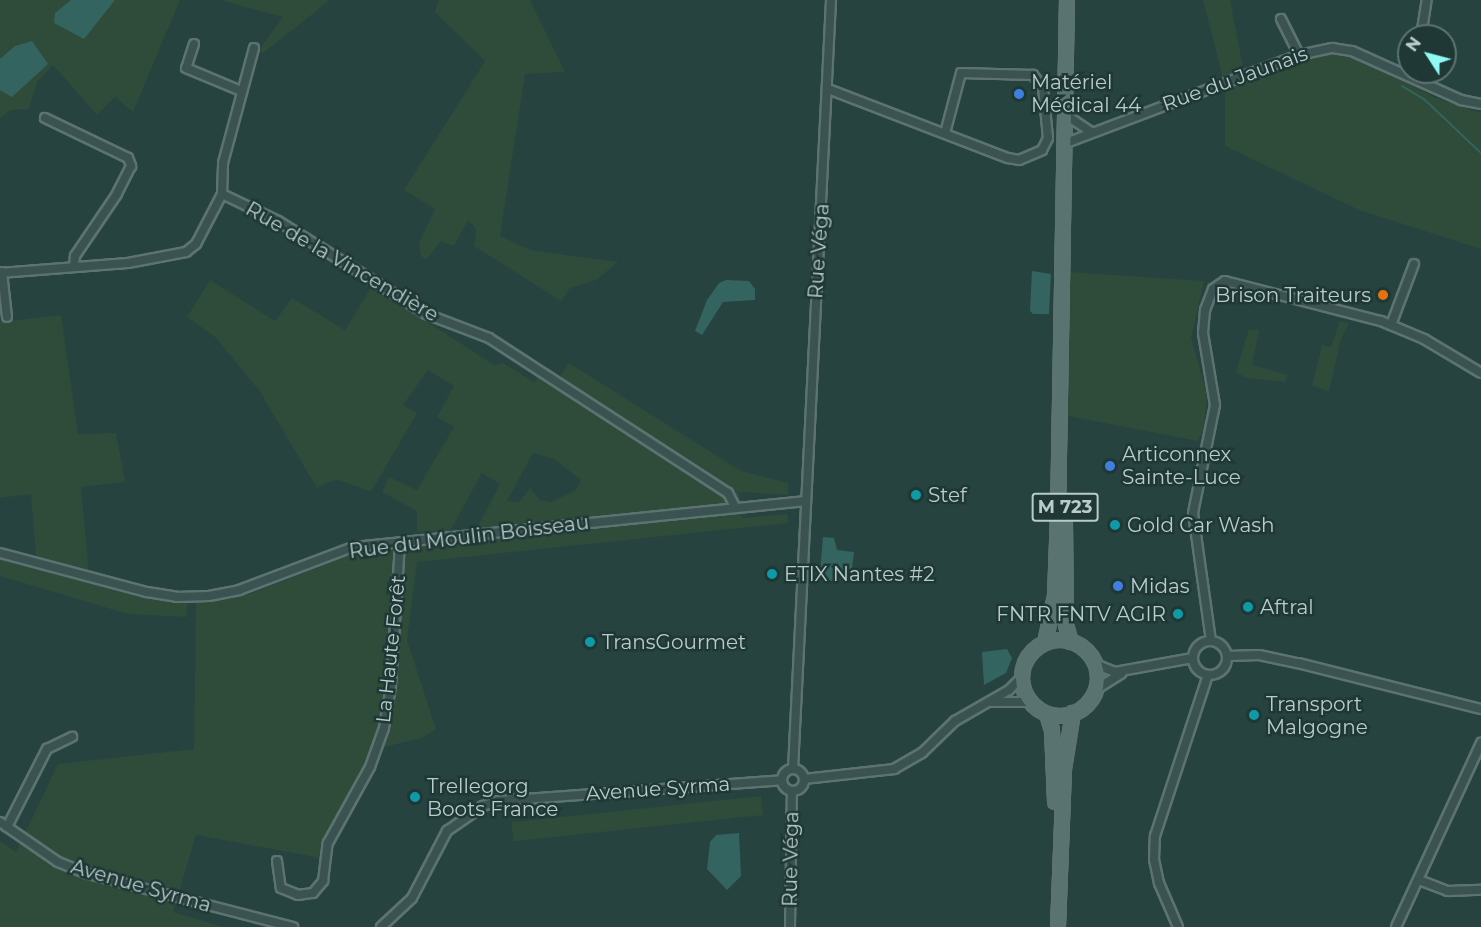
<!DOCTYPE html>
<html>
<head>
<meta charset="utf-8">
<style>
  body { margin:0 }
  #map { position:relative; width:1481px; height:927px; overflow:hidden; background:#264340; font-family:Montserrat,sans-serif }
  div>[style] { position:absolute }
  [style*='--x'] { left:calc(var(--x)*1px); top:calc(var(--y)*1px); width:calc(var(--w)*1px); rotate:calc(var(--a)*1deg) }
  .green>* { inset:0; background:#2f4b39; transform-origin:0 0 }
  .water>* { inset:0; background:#34645f }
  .stream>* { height:2px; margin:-1px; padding:0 1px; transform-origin:1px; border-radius:1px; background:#34645f }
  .roads { filter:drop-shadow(2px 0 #5c7371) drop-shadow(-2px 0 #5c7371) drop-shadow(0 2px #5c7371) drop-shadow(0 -2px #5c7371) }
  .street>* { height:8px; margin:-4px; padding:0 4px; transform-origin:4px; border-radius:4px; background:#3b5350 }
  .street>.ring { margin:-4px; padding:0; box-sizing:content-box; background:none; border:8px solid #3b5350; border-radius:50% }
  .primary>* { height:12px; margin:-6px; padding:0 6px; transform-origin:6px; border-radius:6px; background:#597370 }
  .primary>.ring { margin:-6px; padding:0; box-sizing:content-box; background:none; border:12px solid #597370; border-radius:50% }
  .dots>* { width:16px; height:16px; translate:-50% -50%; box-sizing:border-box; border:3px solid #1f3836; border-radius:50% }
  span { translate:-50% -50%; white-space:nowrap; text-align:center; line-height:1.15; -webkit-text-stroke:5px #1f3836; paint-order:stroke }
  .shield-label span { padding:2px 4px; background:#1f3836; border:2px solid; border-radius:4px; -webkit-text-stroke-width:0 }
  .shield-label { font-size:18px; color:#b8cccb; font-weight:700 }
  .street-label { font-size:20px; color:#b8cccb }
  .poi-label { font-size:20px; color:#b8cccb }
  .left { translate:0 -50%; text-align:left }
  .right { translate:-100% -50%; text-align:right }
  .north { position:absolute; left:1397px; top:24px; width:60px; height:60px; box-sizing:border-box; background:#1f3836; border:2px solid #5c7372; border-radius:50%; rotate:306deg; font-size:16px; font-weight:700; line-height:24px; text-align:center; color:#b8cccb }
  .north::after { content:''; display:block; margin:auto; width:21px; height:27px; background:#8ffaf3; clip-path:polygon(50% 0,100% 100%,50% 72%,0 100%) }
</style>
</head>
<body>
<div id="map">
  <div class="green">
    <i style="clip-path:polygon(0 0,180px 0,133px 112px,115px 97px,97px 115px,53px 65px,37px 82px,29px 109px,11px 110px,0 118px)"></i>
    <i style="clip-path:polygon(220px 0,330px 0,263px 53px,259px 50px,283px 17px)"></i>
    <i style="clip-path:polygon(439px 0,530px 0,565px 72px,525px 74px,500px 236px,530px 250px,618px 262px,596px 280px,570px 288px,561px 301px,474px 246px,476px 229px,468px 220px,454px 246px,441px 241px,426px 260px,421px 256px,419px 243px,435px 209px,404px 190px,485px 61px,435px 12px)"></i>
    <i style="clip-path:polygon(1203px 0,1230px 0,1244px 72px,1223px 79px)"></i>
    <i style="clip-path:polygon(1331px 52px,1364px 61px,1436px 98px,1481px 113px,1481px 249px,1359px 210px,1225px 146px,1225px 87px,1298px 59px)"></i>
    <i style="clip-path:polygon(1070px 272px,1204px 281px,1191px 338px,1207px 394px,1204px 429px,1198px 441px,1068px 416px)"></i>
    <i style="clip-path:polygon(evenodd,210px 280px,275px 321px,292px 298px,345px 330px,372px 286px,494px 365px,503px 363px,534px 382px,543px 369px,559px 378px,569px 363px,741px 471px,788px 483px,788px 495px,739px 492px,742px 518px,787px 514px,789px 523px,417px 562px,407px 640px,436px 729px,422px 738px,384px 747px,335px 843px,331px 860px,196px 835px,173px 912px,223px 927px,0 927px,0 841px,16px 852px,58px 764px,194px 749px,196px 601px,250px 594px,350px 555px,471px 539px,500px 484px,482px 473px,450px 531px,417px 532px,417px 511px,382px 492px,389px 477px,417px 490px,454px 427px,437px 417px,454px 386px,428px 370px,403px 405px,417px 413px,371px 492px,336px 479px,317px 488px,259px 390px,215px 337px,187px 317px,210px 280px,533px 453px,554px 459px,581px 480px,576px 490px,551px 502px,540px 500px,530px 488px,519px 502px,507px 501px,533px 453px)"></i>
    <i style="clip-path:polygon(61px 315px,78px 434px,116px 433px,125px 482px,81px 487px,89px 573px,36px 556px,31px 494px,0 498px,0 322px)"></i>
    <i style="clip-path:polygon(1340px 321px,1349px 323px,1341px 339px,1329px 391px,1312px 386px,1322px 345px,1331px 347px)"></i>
    <i style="clip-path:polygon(1249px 329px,1259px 330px,1252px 365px,1288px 375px,1285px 382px,1246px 378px,1236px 372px)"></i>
    <i style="clip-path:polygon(0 559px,146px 599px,188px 601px,186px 617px,128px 614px,0 576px)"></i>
    <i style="left:761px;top:796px;width:19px;height:251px;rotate:84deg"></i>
  </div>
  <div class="water">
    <i style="clip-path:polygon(71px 0,115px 0,84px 39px,54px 23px,55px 13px)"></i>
    <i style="clip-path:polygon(32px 41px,48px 64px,12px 97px,0 90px,0 59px,15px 46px)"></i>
    <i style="clip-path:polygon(1032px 271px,1051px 274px,1049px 314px,1033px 314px,1030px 311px)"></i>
    <i style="clip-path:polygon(726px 280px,749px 281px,755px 289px,755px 300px,723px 302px,702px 335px,695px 331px,707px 300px,719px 283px)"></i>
    <i style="clip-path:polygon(823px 537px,834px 538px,837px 550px,854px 552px,852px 568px,831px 581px,823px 580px,820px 573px)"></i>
    <i style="clip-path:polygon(1007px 649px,1012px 658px,1006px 673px,984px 685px,982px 652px)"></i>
    <i style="clip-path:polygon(739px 833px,741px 876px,727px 890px,707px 869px,710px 842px,716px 835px)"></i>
  </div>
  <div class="stream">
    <i style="--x:1402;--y:86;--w:26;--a:31"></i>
    <i style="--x:1424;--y:99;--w:79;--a:43.5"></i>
  </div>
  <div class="roads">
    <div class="street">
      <i style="--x:1281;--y:19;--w:40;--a:63.4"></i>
      <i style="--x:1421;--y:36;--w:36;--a:-81"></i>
      <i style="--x:194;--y:44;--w:25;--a:108"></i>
      <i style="--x:186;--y:68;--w:60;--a:22.7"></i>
      <i style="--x:828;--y:89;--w:193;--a:21"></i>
      <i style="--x:1008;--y:158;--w:11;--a:10"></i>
      <i style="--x:1019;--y:160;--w:25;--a:-23"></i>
      <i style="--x:1042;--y:150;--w:13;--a:-63"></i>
      <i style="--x:1048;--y:138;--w:51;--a:-95.6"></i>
      <i style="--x:1043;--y:87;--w:16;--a:-130"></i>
      <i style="--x:1033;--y:75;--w:72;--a:-178.4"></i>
      <i style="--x:961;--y:73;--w:62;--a:104.9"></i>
      <i style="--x:1066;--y:115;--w:29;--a:34"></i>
      <i style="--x:45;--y:118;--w:92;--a:25.7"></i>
      <i style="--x:128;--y:158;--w:9;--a:69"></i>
      <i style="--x:131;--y:166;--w:31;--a:117"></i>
      <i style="--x:117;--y:194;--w:75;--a:124.1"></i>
      <i style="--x:75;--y:256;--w:10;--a:96"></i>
      <i style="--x:1066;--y:143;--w:249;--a:-20.7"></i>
      <i style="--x:1299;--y:55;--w:34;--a:-12"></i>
      <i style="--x:1332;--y:48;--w:20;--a:9"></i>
      <i style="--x:1352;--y:51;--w:120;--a:24.2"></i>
      <i style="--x:1461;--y:100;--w:20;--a:11"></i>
      <i style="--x:222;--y:194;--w:31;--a:-88"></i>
      <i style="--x:223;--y:163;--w:119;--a:-74.9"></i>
      <i style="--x:2;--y:272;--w:45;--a:83.7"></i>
      <i style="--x:0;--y:273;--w:128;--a:-4.5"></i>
      <i style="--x:128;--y:263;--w:59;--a:-10.7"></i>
      <i style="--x:186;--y:252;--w:13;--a:-39"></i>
      <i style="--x:196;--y:244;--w:56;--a:-62.5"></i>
      <i style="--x:222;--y:194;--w:62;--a:25.7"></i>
      <i style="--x:278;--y:221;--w:175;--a:32.1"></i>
      <i style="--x:426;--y:314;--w:67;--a:20.9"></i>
      <i style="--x:489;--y:338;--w:285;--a:33"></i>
      <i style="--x:728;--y:493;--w:16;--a:63"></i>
      <i style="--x:1391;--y:325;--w:65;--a:-69.3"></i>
      <i style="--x:0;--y:553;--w:152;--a:14.9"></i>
      <i style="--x:147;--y:592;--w:30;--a:9"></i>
      <i style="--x:177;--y:597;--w:32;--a:-2"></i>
      <i style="--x:209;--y:596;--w:31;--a:-11"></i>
      <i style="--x:239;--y:590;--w:122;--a:-20.7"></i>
      <i style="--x:353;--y:547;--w:454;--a:-5.8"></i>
      <i style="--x:1211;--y:641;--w:129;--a:-98"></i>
      <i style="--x:1193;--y:513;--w:110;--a:-78.5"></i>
      <i style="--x:1215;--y:405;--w:73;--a:-99.5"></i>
      <i style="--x:1203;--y:333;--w:23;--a:-85"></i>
      <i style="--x:1205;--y:310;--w:22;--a:-69"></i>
      <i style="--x:1213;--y:289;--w:14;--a:-34"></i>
      <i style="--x:1225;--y:281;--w:161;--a:14.4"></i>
      <i style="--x:1381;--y:321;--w:47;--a:22.7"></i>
      <i style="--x:1424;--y:339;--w:66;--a:30.8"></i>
      <i class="ring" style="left:1193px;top:641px;width:26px;height:26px"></i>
      <i style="--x:1227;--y:656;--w:32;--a:-2"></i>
      <i style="--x:1259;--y:655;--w:40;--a:12"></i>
      <i style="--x:1298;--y:663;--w:189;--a:14.1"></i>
      <i style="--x:1095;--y:664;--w:22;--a:22"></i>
      <i style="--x:1115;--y:672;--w:79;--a:-10.2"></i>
      <i style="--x:1095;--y:690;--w:31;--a:-32"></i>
      <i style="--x:992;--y:702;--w:38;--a:0"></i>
      <i class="ring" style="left:782px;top:769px;width:14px;height:14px"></i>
      <i style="--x:793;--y:769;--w:770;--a:-87.17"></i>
      <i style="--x:804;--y:779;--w:91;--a:-6.3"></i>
      <i style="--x:894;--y:769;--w:32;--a:-30"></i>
      <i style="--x:922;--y:753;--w:46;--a:-44.1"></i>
      <i style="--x:955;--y:721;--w:62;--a:-29.9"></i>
      <i style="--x:1009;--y:690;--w:17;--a:-45"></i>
      <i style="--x:0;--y:822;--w:70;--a:34.6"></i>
      <i style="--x:58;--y:862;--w:32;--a:22"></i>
      <i style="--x:88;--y:874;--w:212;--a:14.5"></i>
      <i style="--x:7;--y:827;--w:88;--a:-62.9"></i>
      <i style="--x:47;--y:749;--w:28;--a:-26"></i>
      <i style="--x:277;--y:861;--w:27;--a:82"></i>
      <i style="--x:281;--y:888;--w:18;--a:22"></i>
      <i style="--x:298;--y:895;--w:15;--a:-8"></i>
      <i style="--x:313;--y:893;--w:16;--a:-50"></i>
      <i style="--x:323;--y:881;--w:38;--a:-83"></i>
      <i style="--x:328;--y:843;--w:87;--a:-61.1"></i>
      <i style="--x:370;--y:767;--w:41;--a:-70.3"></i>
      <i style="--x:384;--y:728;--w:43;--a:-80.5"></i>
      <i style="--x:391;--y:686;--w:143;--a:-86.4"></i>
      <i style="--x:1419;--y:880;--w:31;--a:21"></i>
      <i style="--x:1448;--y:891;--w:33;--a:-2"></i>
      <i style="--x:381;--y:927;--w:42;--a:-43.1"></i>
      <i style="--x:412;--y:898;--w:76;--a:-62.4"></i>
      <i style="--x:447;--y:831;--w:44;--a:-34.8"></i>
      <i style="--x:483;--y:806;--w:16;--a:-18"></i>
      <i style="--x:498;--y:801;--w:284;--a:-4.2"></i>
      <i style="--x:790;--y:927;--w:136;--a:-89.2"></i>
      <i style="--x:1178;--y:927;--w:48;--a:-113.4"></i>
      <i style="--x:1159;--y:883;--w:24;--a:-102"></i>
      <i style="--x:1154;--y:860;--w:24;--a:-88"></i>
      <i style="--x:1155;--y:836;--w:169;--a:-71.8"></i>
      <i style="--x:1396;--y:927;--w:203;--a:-65.2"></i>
    </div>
    <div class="primary">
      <i style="--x:1065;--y:520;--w:105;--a:89.5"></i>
      <i style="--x:1066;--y:625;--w:18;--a:74"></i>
      <i class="ring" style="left:1022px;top:640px;width:64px;height:64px"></i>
      <i style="--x:1045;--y:643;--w:48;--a:-78"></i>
      <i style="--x:1055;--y:596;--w:82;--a:-87.9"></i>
      <i style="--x:1058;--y:514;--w:514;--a:-89"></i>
      <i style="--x:1047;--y:714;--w:17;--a:73"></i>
      <i style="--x:1052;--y:730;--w:72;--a:87.6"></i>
      <i style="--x:1058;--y:927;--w:158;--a:-87.8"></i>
      <i style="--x:1064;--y:769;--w:57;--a:-80.9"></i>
    </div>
  </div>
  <div class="dots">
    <i style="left:1019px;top:94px;background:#3f7fe0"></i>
    <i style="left:1383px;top:295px;background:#e8710a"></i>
    <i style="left:1110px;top:466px;background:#3f7fe0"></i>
    <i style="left:916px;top:495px;background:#0f9aa8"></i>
    <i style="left:1115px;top:525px;background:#0f9aa8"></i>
    <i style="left:772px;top:574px;background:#0f9aa8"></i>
    <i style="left:1118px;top:586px;background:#3f7fe0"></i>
    <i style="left:1248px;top:607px;background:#0f9aa8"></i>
    <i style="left:1178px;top:614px;background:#0f9aa8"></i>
    <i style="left:590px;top:642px;background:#0f9aa8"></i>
    <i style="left:1254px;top:715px;background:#0f9aa8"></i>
    <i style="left:415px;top:797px;background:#0f9aa8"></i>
  </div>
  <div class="shield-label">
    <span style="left:1065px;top:507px">M 723</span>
  </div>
  <div class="street-label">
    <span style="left:1235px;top:79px;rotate:-20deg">Rue du Jaunais</span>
    <span style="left:819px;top:251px;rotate:-86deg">Rue Véga</span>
    <span style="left:342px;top:262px;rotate:30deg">Rue de la Vincendière</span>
    <span style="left:469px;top:537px;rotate:-7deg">Rue du Moulin Boisseau</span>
    <span style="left:391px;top:649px;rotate:-84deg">La Haute Forêt</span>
    <span style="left:658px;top:789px;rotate:-4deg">Avenue Syrma</span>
    <span style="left:791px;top:859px;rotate:-89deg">Rue Véga</span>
    <span style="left:141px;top:886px;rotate:16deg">Avenue Syrma</span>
  </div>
  <div class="poi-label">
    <span class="left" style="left:1031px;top:94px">Matériel<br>Médical 44</span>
    <span class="right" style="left:1371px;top:295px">Brison Traiteurs</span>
    <span class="left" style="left:1122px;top:466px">Articonnex<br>Sainte-Luce</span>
    <span class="left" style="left:928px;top:495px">Stef</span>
    <span class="left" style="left:1127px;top:525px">Gold Car Wash</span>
    <span class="left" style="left:784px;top:574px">ETIX Nantes #2</span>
    <span class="left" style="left:1130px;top:586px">Midas</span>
    <span class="left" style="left:1260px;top:607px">Aftral</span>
    <span class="right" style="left:1166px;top:614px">FNTR FNTV AGIR</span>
    <span class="left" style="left:602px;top:642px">TransGourmet</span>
    <span class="left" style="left:1266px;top:716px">Transport<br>Malgogne</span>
    <span class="left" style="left:427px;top:798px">Trellegorg<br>Boots France</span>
  </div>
  <div class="north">N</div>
</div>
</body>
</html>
